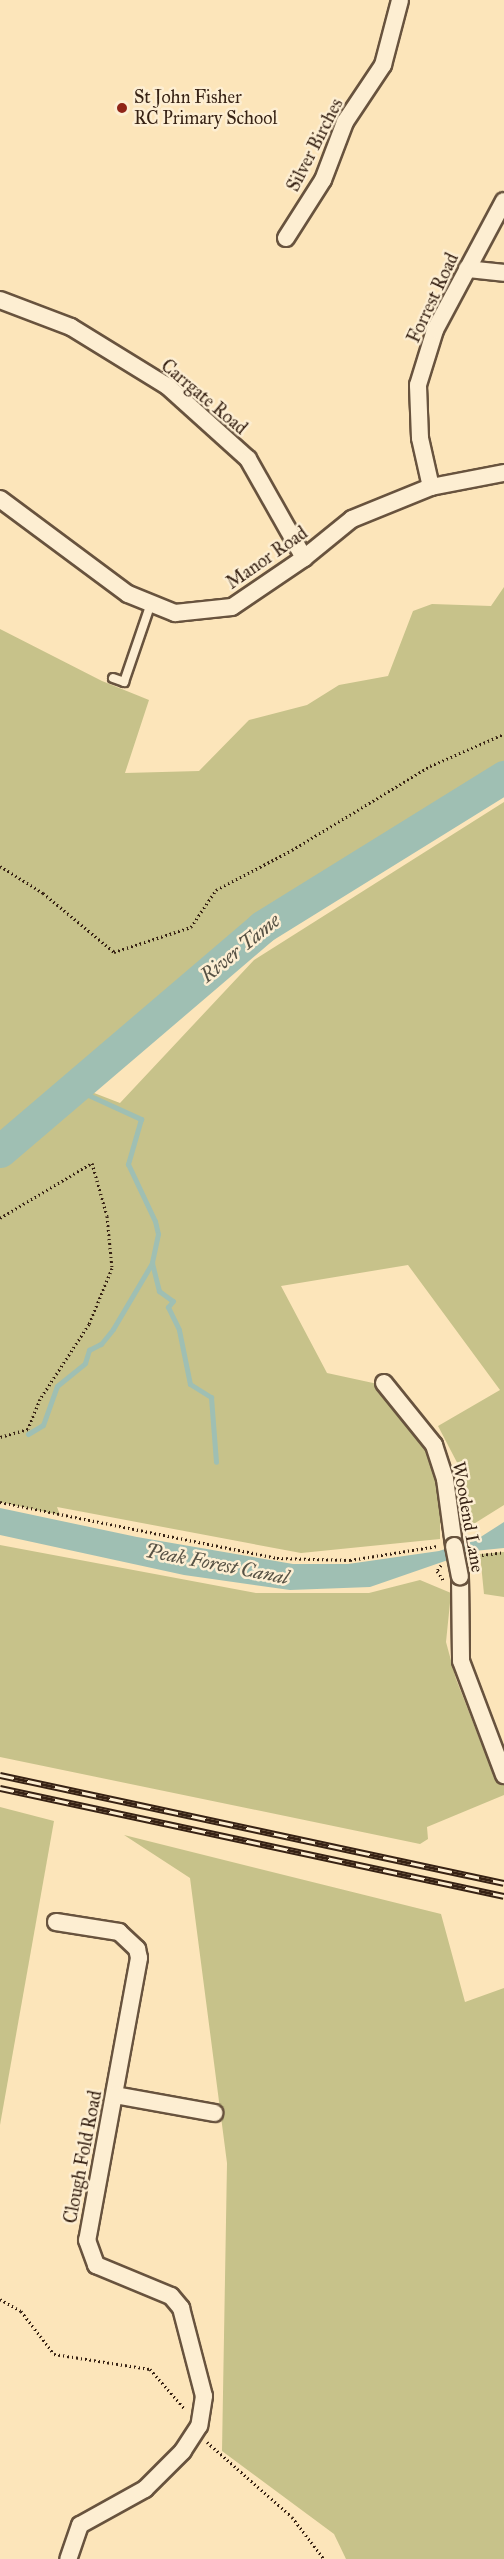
<!DOCTYPE html>
<html>
<head>
<meta charset="utf-8">
<style>
  body { margin:0 }
  #map { position:relative; width:504px; height:2559px; overflow:hidden; background:#fce5ba; font-family:"IM FELL Great Primer",serif }
  div>[style] { position:absolute }
  [style*='--x'] { left:calc(var(--x)*1px); top:calc(var(--y)*1px); width:calc(var(--w)*1px); rotate:calc(var(--a)*1deg) }
  .green>* { inset:0; background:#c7c28a }
  .water>* { inset:0; background:#9fbfb3 }
  .stream>* { height:5px; margin:-2.5px; padding:0 2.5px; transform-origin:2.5px; border-radius:2.5px; background:#9fbfb3 }
  .river>* { height:33px; margin:-16.5px; padding:0 16.5px; transform-origin:16.5px; border-radius:16.5px; background:#9fbfb3 }
  .path>* { height:3px; margin-top:-1.5px; transform-origin:0; background:repeating-linear-gradient(90deg,#372214 0 1.5px,transparent 0 4.5px) }
  .roads { filter:drop-shadow(2px 0 #68533e) drop-shadow(-2px 0 #68533e) drop-shadow(0 2px #68533e) drop-shadow(0 -2px #68533e) }
  .service>* { height:8px; margin:-4px; padding:0 4px; transform-origin:4px; border-radius:4px; background:#fdeed2 }
  .minor>* { height:16px; margin:-8px; padding:0 8px; transform-origin:8px; border-radius:8px; background:#fdeed2 }
  .rail>* { height:7px; margin-top:-3.5px; transform-origin:0; background:repeating-linear-gradient(90deg,#fdeed2 0 14px,#372214 0 28px); box-sizing:border-box; border-block:2px solid #372214 }
  .bridges { filter:drop-shadow(2px 0 #68533e) drop-shadow(-2px 0 #68533e) drop-shadow(0 2px #68533e) drop-shadow(0 -2px #68533e) }
  .minor-bridge>* { height:16px; margin:-8px; padding:0 8px; transform-origin:8px; border-radius:8px; background:#fdeed2 }
  .dots>* { width:16px; height:16px; translate:-50% -50%; box-sizing:border-box; border:3px solid #fdeed2; border-radius:50% }
  span { translate:-50% -50%; white-space:nowrap; text-align:center; line-height:1.15; -webkit-text-stroke:5px #fdeed2; paint-order:stroke }
  .poi-label { font-size:18px; color:#372214 }
  .left { translate:0 -50%; text-align:left }
  .street-label { font-size:18px; color:#372214 }
  .water-label { font-size:20px; color:#565144; font-style:italic }
</style>
</head>
<body>
<div id="map">
  <div class="green">
    <i style="clip-path:polygon(504px 587px,504px 777px,262px 927px,200px 980px,194px 967px,0 1132px,0 629px,102px 681px,149px 700px,125px 773px,199px 771px,249px 720px,307px 705px,339px 685px,388px 676px,413px 611px,432px 604px,491px 606px)"></i>
    <i style="clip-path:polygon(504px 802px,504px 1505px,464px 1530px,462px 1472px,438px 1426px,500px 1390px,408px 1265px,281px 1286px,327px 1373px,387px 1386px,434px 1445px,449px 1521px,440px 1523px,440px 1539px,301px 1553px,57px 1507px,60px 1515px,0 1502px,0 1151px,76px 1086px,120px 1103px,254px 960px)"></i>
    <i style="clip-path:polygon(0 1545px,256px 1593px,369px 1593px,420px 1580px,451px 1593px,446px 1642px,456px 1679px,483px 1748px,504px 1780px,504px 1795px,427px 1827px,428px 1839px,420px 1844px,0 1757px)"></i>
    <i style="clip-path:polygon(504px 1552px,504px 1597px,484px 1594px,480px 1554px)"></i>
    <i style="clip-path:polygon(0 1807px,54px 1821px,0 2125px)"></i>
    <i style="clip-path:polygon(124px 1835px,441px 1914px,465px 2002px,504px 1988px,504px 2559px,346px 2559px,334px 2534px,222px 2451px,227px 2163px,190px 1878px)"></i>
  </div>
  <div class="water">
    <i style="clip-path:polygon(0 1508px,137px 1537px,293px 1564px,348px 1564px,439px 1551px,479px 1538px,504px 1522px,504px 1548px,474px 1551px,370px 1587px,290px 1590px,184px 1575px,0 1535px)"></i>
  </div>
  <div class="stream">
    <i style="--x:73;--y:1088;--w:75;--a:24.5"></i>
    <i style="--x:141;--y:1119;--w:47;--a:106.1"></i>
    <i style="--x:128;--y:1164;--w:63;--a:64.7"></i>
    <i style="--x:155;--y:1221;--w:13;--a:77"></i>
    <i style="--x:158;--y:1234;--w:30;--a:102"></i>
    <i style="--x:152;--y:1263;--w:29;--a:76"></i>
    <i style="--x:159;--y:1291;--w:17;--a:36"></i>
    <i style="--x:173;--y:1301;--w:8;--a:130"></i>
    <i style="--x:168;--y:1307;--w:25;--a:64"></i>
    <i style="--x:179;--y:1330;--w:55;--a:78.5"></i>
    <i style="--x:190;--y:1384;--w:25;--a:32"></i>
    <i style="--x:211;--y:1397;--w:65;--a:85.6"></i>
    <i style="--x:28;--y:1434;--w:17;--a:-31"></i>
    <i style="--x:43;--y:1425;--w:41;--a:-70.3"></i>
    <i style="--x:57;--y:1386;--w:36;--a:-39"></i>
    <i style="--x:85;--y:1363;--w:14;--a:-73"></i>
    <i style="--x:89;--y:1350;--w:13;--a:-27"></i>
    <i style="--x:101;--y:1344;--w:19;--a:-51"></i>
    <i style="--x:113;--y:1329;--w:77;--a:-59.4"></i>
  </div>
  <div class="river">
    <i style="--x:0;--y:1151;--w:345;--a:-40.5"></i>
    <i style="--x:262;--y:927;--w:285;--a:-31.8"></i>
  </div>
  <div class="path">
    <i style="--x:0;--y:866;--w:51;--a:32.1"></i>
    <i style="--x:43;--y:893;--w:92;--a:39.7"></i>
    <i style="--x:114;--y:952;--w:81;--a:-18"></i>
    <i style="--x:191;--y:927;--w:45;--a:-56"></i>
    <i style="--x:216;--y:890;--w:86;--a:-27.8"></i>
    <i style="--x:292;--y:850;--w:162;--a:-31.3"></i>
    <i style="--x:430;--y:766;--w:81;--a:-23.4"></i>
    <i style="--x:0;--y:1218;--w:107;--a:-30.9"></i>
    <i style="--x:92;--y:1163;--w:55;--a:74.2"></i>
    <i style="--x:107;--y:1216;--w:52;--a:84.5"></i>
    <i style="--x:112;--y:1268;--w:61;--a:112.3"></i>
    <i style="--x:89;--y:1324;--w:90;--a:123.2"></i>
    <i style="--x:40;--y:1399;--w:32;--a:112"></i>
    <i style="--x:28;--y:1429;--w:29;--a:164"></i>
    <i style="--x:0;--y:1502;--w:283;--a:11.4"></i>
    <i style="--x:277;--y:1558;--w:73;--a:1.6"></i>
    <i style="--x:350;--y:1560;--w:89;--a:-9"></i>
    <i style="--x:473;--y:1556;--w:31;--a:-7"></i>
    <i style="--x:441;--y:1565;--w:7;--a:124"></i>
    <i style="--x:437;--y:1571;--w:12;--a:55"></i>
    <i style="--x:0;--y:2299;--w:24;--a:30"></i>
    <i style="--x:21;--y:2311;--w:54;--a:52.5"></i>
    <i style="--x:54;--y:2354;--w:97;--a:8.9"></i>
    <i style="--x:150;--y:2369;--w:52;--a:48.9"></i>
    <i style="--x:207;--y:2442;--w:113;--a:41.4"></i>
    <i style="--x:292;--y:2517;--w:53;--a:52.7"></i>
  </div>
  <div class="roads">
    <div class="service">
      <i style="--x:113;--y:678;--w:12;--a:20"></i>
      <i style="--x:124;--y:682;--w:83;--a:-71.1"></i>
    </div>
    <div class="minor">
      <i style="--x:286;--y:238;--w:69;--a:-57.5"></i>
      <i style="--x:323;--y:180;--w:62;--a:-69.2"></i>
      <i style="--x:345;--y:122;--w:69;--a:-56.3"></i>
      <i style="--x:383;--y:65;--w:67;--a:-75.3"></i>
      <i style="--x:467;--y:269;--w:37;--a:6"></i>
      <i style="--x:0;--y:300;--w:76;--a:20.8"></i>
      <i style="--x:71;--y:327;--w:113;--a:31.6"></i>
      <i style="--x:167;--y:386;--w:109;--a:42"></i>
      <i style="--x:248;--y:459;--w:114;--a:60.5"></i>
      <i style="--x:431;--y:487;--w:50;--a:-102.7"></i>
      <i style="--x:420;--y:438;--w:53;--a:-92.2"></i>
      <i style="--x:418;--y:385;--w:58;--a:-72.8"></i>
      <i style="--x:435;--y:330;--w:146;--a:-61.9"></i>
      <i style="--x:0;--y:499;--w:159;--a:36.6"></i>
      <i style="--x:128;--y:594;--w:51;--a:22"></i>
      <i style="--x:175;--y:613;--w:57;--a:-6"></i>
      <i style="--x:232;--y:607;--w:87;--a:-34.2"></i>
      <i style="--x:304;--y:558;--w:62;--a:-39.1"></i>
      <i style="--x:352;--y:519;--w:85;--a:-22.1"></i>
      <i style="--x:431;--y:487;--w:74;--a:-10.9"></i>
      <i style="--x:384;--y:1383;--w:80;--a:51.1"></i>
      <i style="--x:434;--y:1445;--w:36;--a:72"></i>
      <i style="--x:445;--y:1479;--w:68;--a:82.3"></i>
      <i style="--x:460;--y:1576;--w:85;--a:89.3"></i>
      <i style="--x:461;--y:1661;--w:122;--a:69.3"></i>
      <i style="--x:56;--y:1922;--w:64;--a:9"></i>
      <i style="--x:119;--y:1932;--w:25;--a:43"></i>
      <i style="--x:137;--y:1949;--w:9;--a:77"></i>
      <i style="--x:139;--y:1958;--w:287;--a:100.4"></i>
      <i style="--x:87;--y:2240;--w:27;--a:70"></i>
      <i style="--x:96;--y:2265;--w:81;--a:22.5"></i>
      <i style="--x:171;--y:2296;--w:16;--a:50"></i>
      <i style="--x:181;--y:2308;--w:91;--a:75.4"></i>
      <i style="--x:204;--y:2396;--w:30;--a:99"></i>
      <i style="--x:199;--y:2426;--w:30;--a:123"></i>
      <i style="--x:183;--y:2451;--w:54;--a:135"></i>
      <i style="--x:145;--y:2489;--w:74;--a:151"></i>
      <i style="--x:80;--y:2525;--w:36;--a:109"></i>
      <i style="--x:115;--y:2095;--w:101;--a:10.3"></i>
    </div>
  </div>
  <div class="rail">
    <i style="--x:0;--y:1775;--w:515;--a:12.09"></i>
    <i style="--x:0;--y:1788;--w:515;--a:12.09"></i>
  </div>
  <div class="bridges">
    <div class="minor-bridge">
      <i style="--x:454;--y:1546;--w:31;--a:79"></i>
    </div>
  </div>
  <div class="dots">
    <i style="left:122px;top:108px;background:#8f2418"></i>
  </div>
  <div class="poi-label">
    <span class="left" style="left:134px;top:108px">St John Fisher<br>RC Primary School</span>
  </div>
  <div class="street-label">
    <span style="left:315px;top:145px;rotate:-63deg">Silver Birches</span>
    <span style="left:433px;top:298px;rotate:-65deg">Forrest Road</span>
    <span style="left:204px;top:397px;rotate:40deg">Carrgate Road</span>
    <span style="left:267px;top:558px;rotate:-35deg">Manor Road</span>
    <span style="left:468px;top:1517px;rotate:80deg">Woodend Lane</span>
    <span style="left:83px;top:2157px;rotate:-79deg">Clough Fold Road</span>
  </div>
  <div class="water-label">
    <span style="left:240px;top:948px;rotate:-39deg">River Tame</span>
    <span style="left:217px;top:1564px;rotate:11deg">Peak Forest Canal</span>
  </div>
</div>
</body>
</html>
